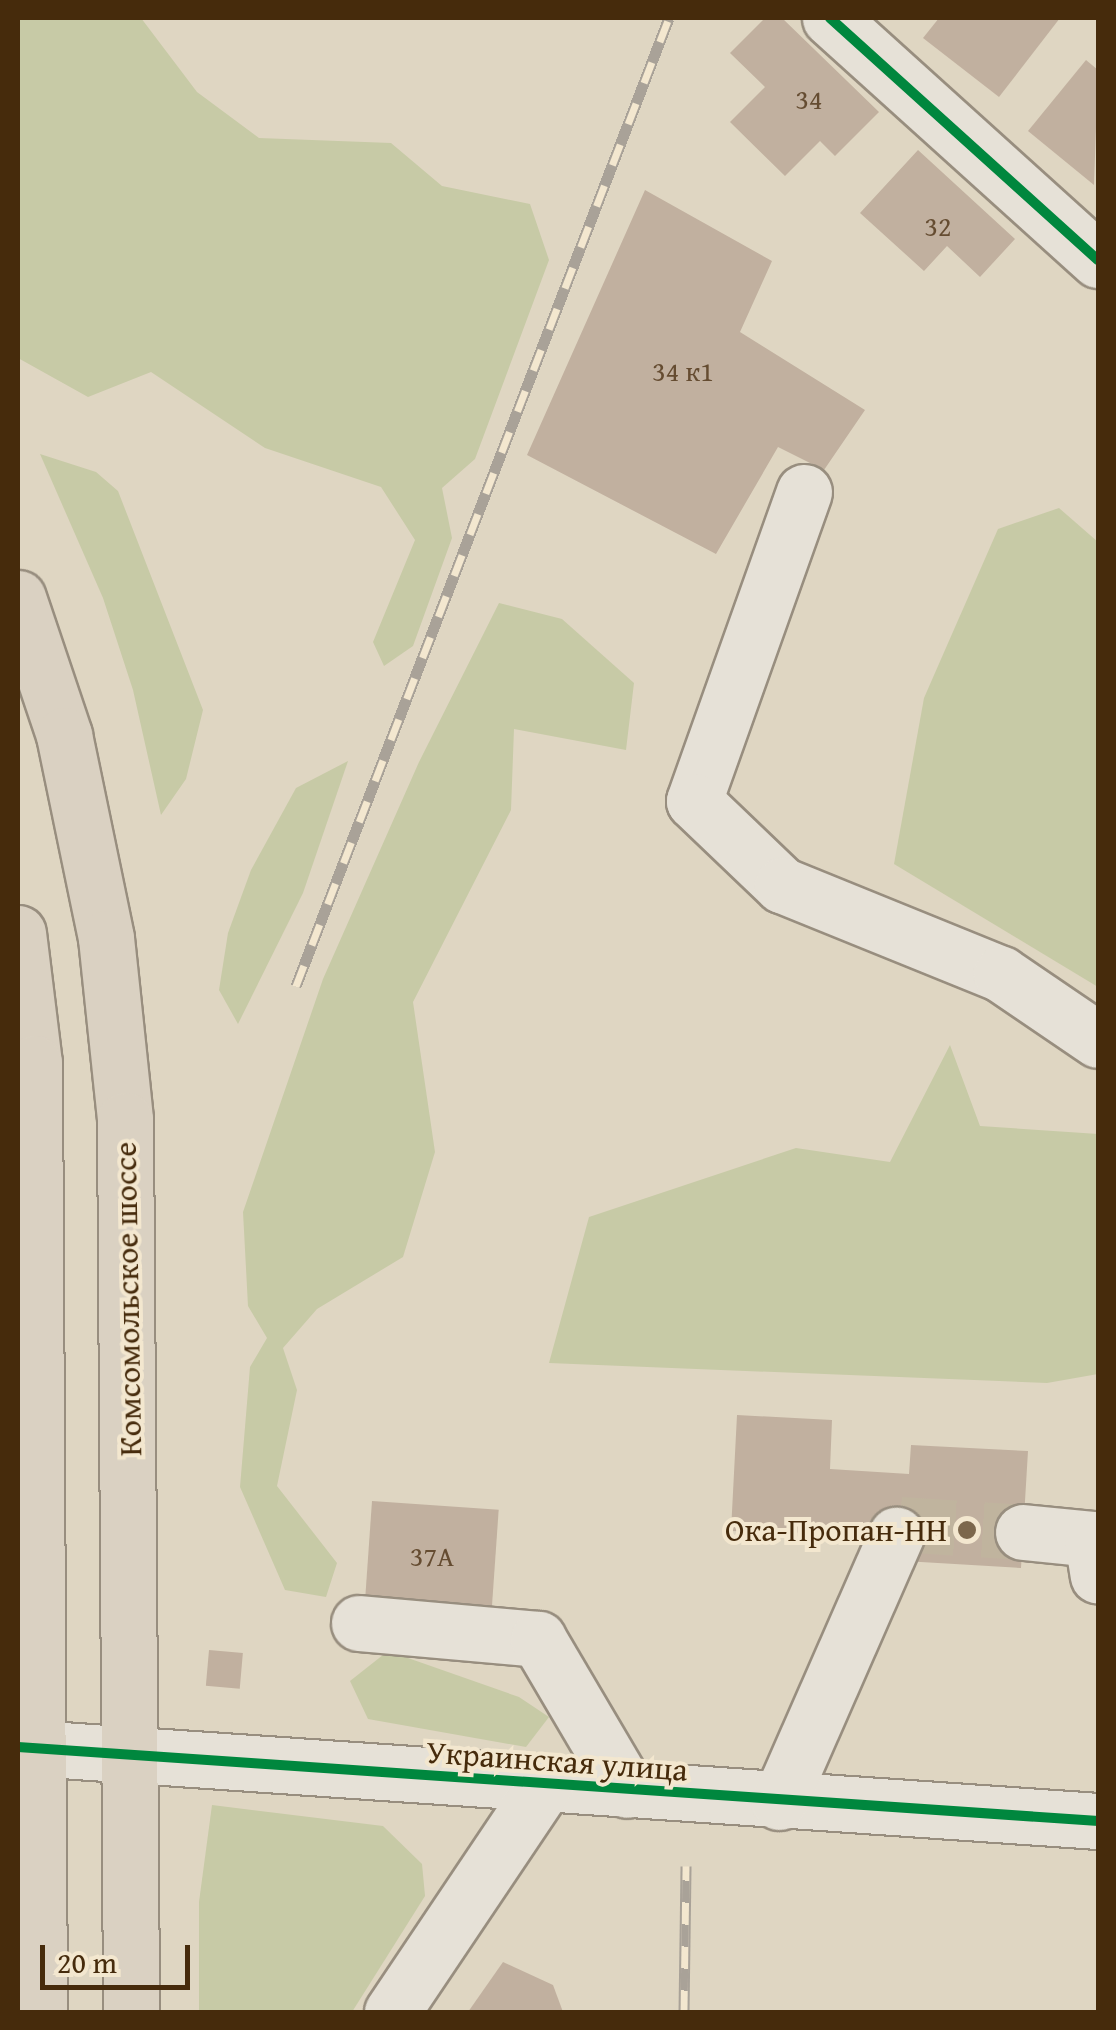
<!DOCTYPE html>
<html>
<head>
<meta charset="utf-8">
<style>
  body { margin:0 }
  #map { position:relative; width:1116px; height:2030px; overflow:hidden; background:#dfd6c2; font-family:"Gentium Book Plus",serif }
  div>[style] { position:absolute }
  [style*='--x'] { left:calc(var(--x)*1px); top:calc(var(--y)*1px); width:calc(var(--w)*1px); rotate:calc(var(--a)*1deg) }
  .green>* { inset:0; background:#c7caa6 }
  .building>* { inset:0; background:#c1b09f; transform-origin:0 0 }
  .minor-tunnel>* { height:55px; margin-top:-27.5px; transform-origin:0; background:repeating-linear-gradient(90deg,#c0b49e 0 55px,transparent 0 83px) }
  .roads { filter:drop-shadow(2px 0 #988e7f) drop-shadow(-2px 0 #988e7f) drop-shadow(0 2px #988e7f) drop-shadow(0 -2px #988e7f) }
  .minor>* { height:55px; margin:-27.5px; padding:0 27.5px; transform-origin:27.5px; border-radius:27.5px; background:#e6e1d7 }
  .major>* { height:55px; margin:-27.5px; padding:0 27.5px; transform-origin:27.5px; border-radius:27.5px; background:#dad1c2 }
  .rail>* { height:11px; margin-top:-5.5px; transform-origin:0; background:repeating-linear-gradient(90deg,#f3e7cf 0 22px,#a9a298 0 44px); box-sizing:border-box; border-block:2px solid #a9a298 }
  .cycleway>* { height:10px; margin:-5px; padding:0 5px; transform-origin:5px; border-radius:5px; background:#00873e }
  .dots>* { width:28px; height:28px; translate:-50% -50%; box-sizing:border-box; border:5px solid #f3e7cf; border-radius:50% }
  span { translate:-50% -50%; white-space:nowrap; text-align:center; line-height:1.15; -webkit-text-stroke:8px #f3e7cf; paint-order:stroke }
  .number-label { font-size:28px; color:#654c31 }
  .number-label span { -webkit-text-stroke-width:0 }
  .street-label { font-size:32px; color:#462b0c }
  .poi-label { font-size:32px; color:#462b0c }
  .right { translate:-100% -50%; text-align:right }
  .frame { position:absolute; inset:0; border:20px solid #462b0c; pointer-events:none }
  .scale { position:absolute; left:40px; top:1945px; width:150px; height:45px; box-sizing:border-box; border:5px solid #462b0c; border-top:0; padding-left:12px; font-size:30px; line-height:35px; white-space:nowrap; color:#462b0c; -webkit-text-stroke:8px #f3e7cf; paint-order:stroke }
</style>
</head>
<body>
<div id="map">
  <div class="green">
    <i style="clip-path:polygon(18px 18px,141px 18px,197px 92px,259px 138px,391px 143px,442px 186px,530px 204px,549px 260px,475px 459px,442px 488px,452px 538px,413px 646px,384px 666px,373px 642px,415px 540px,381px 487px,265px 448px,151px 372px,88px 397px,18px 358px)"></i>
    <i style="clip-path:polygon(40px 454px,96px 472px,118px 491px,203px 710px,186px 779px,161px 815px,133px 690px,103px 598px)"></i>
    <i style="clip-path:polygon(1059px 508px,1098px 542px,1098px 987px,894px 864px,924px 698px,998px 529px)"></i>
    <i style="clip-path:polygon(499px 603px,562px 619px,634px 683px,626px 750px,514px 729px,511px 810px,413px 1002px,435px 1152px,403px 1257px,317px 1309px,283px 1348px,297px 1390px,277px 1486px,337px 1563px,326px 1597px,285px 1590px,240px 1487px,250px 1367px,267px 1338px,248px 1306px,243px 1212px,323px 979px,419px 762px)"></i>
    <i style="clip-path:polygon(348px 761px,303px 893px,238px 1024px,219px 990px,228px 933px,251px 870px,296px 788px)"></i>
    <i style="clip-path:polygon(950px 1045px,980px 1126px,1098px 1134px,1098px 1374px,1047px 1383px,549px 1363px,589px 1217px,796px 1148px,890px 1162px)"></i>
    <i style="clip-path:polygon(388px 1651px,519px 1697px,549px 1717px,526px 1747px,368px 1719px,350px 1681px)"></i>
    <i style="clip-path:polygon(212px 1805px,383px 1826px,422px 1864px,425px 1896px,352px 2012px,199px 2012px,199px 1902px)"></i>
  </div>
  <div class="building">
    <i style="clip-path:polygon(765px 18px,782px 18px,879px 112px,835px 156px,820px 141px,785px 176px,730px 122px,765px 87px,730px 53px)"></i>
    <i style="clip-path:polygon(939px 18px,1060px 18px,999px 97px,923px 38px)"></i>
    <i style="clip-path:polygon(1086px 60px,1098px 70px,1094px 185px,1028px 131px)"></i>
    <i style="clip-path:polygon(918px 150px,1015px 239px,980px 277px,947px 246px,924px 271px,860px 213px)"></i>
    <i style="clip-path:polygon(645px 190px,772px 261px,740px 332px,865px 410px,824px 470px,778px 447px,716px 554px,527px 455px)"></i>
    <i style="clip-path:polygon(737px 1415px,832px 1420px,830px 1469px,909px 1474px,911px 1445px,1028px 1451px,1021px 1568px,904px 1561px,896px 1535px,731px 1531px)"></i>
    <i style="left:372px;top:1501px;width:127px;height:102px;rotate:4deg"></i>
    <i style="left:209px;top:1650px;width:34px;height:36px;rotate:5deg"></i>
    <i style="clip-path:polygon(503px 1962px,553px 1985px,563px 2012px,468px 2012px)"></i>
  </div>
  <div class="minor-tunnel">
    <i style="--x:896;--y:1535;--w:12;--a:-70"></i>
    <i style="--x:900;--y:1524;--w:123;--a:3.7"></i>
  </div>
  <div class="roads">
    <div class="minor">
      <i style="--x:830;--y:18;--w:361;--a:42.1"></i>
      <i style="--x:804;--y:492;--w:328;--a:109.6"></i>
      <i style="--x:694;--y:801;--w:122;--a:43.7"></i>
      <i style="--x:782;--y:885;--w:236;--a:22.1"></i>
      <i style="--x:1001;--y:974;--w:117;--a:34.2"></i>
      <i style="--x:1023;--y:1532;--w:69;--a:5.8"></i>
      <i style="--x:1092;--y:1539;--w:37;--a:81"></i>
      <i style="--x:359;--y:1623;--w:180;--a:5.1"></i>
      <i style="--x:538;--y:1639;--w:175;--a:59.5"></i>
      <i style="--x:18;--y:1747;--w:1083;--a:3.92"></i>
      <i style="--x:779;--y:1802;--w:292;--a:-66.3"></i>
      <i style="--x:392;--y:2012;--w:275;--a:-56.1"></i>
    </div>
    <div class="major">
      <i style="--x:18;--y:598;--w:145;--a:71.4"></i>
      <i style="--x:64;--y:735;--w:207;--a:78.3"></i>
      <i style="--x:106;--y:938;--w:183;--a:84"></i>
      <i style="--x:125;--y:1120;--w:892;--a:89.61"></i>
      <i style="--x:18;--y:933;--w:131;--a:83"></i>
      <i style="--x:34;--y:1063;--w:949;--a:89.7"></i>
    </div>
  </div>
  <div class="rail">
    <i style="--x:296;--y:986;--w:1037;--a:-68.93"></i>
    <i style="--x:684;--y:2012;--w:146;--a:-89.2"></i>
  </div>
  <div class="cycleway">
    <i style="--x:830;--y:18;--w:361;--a:42.1"></i>
    <i style="--x:18;--y:1747;--w:1083;--a:3.92"></i>
  </div>
  <div class="dots">
    <i style="left:967px;top:1530px;background:#7c674c"></i>
  </div>
  <div class="number-label">
    <span style="left:809px;top:99px">34</span>
    <span style="left:938px;top:226px">32</span>
    <span style="left:683px;top:371px">34 к1</span>
    <span style="left:432px;top:1556px">37А</span>
  </div>
  <div class="street-label">
    <span style="left:128px;top:1299px;rotate:-91deg">Комсомольское шоссе</span>
    <span style="left:557px;top:1761px;rotate:4deg">Украинская улица</span>
  </div>
  <div class="poi-label">
    <span class="right" style="left:947px;top:1530px">Ока-Пропан-НН</span>
  </div>
  <div class="frame"></div>
  <div class="scale">20 m</div>
</div>
</body>
</html>
